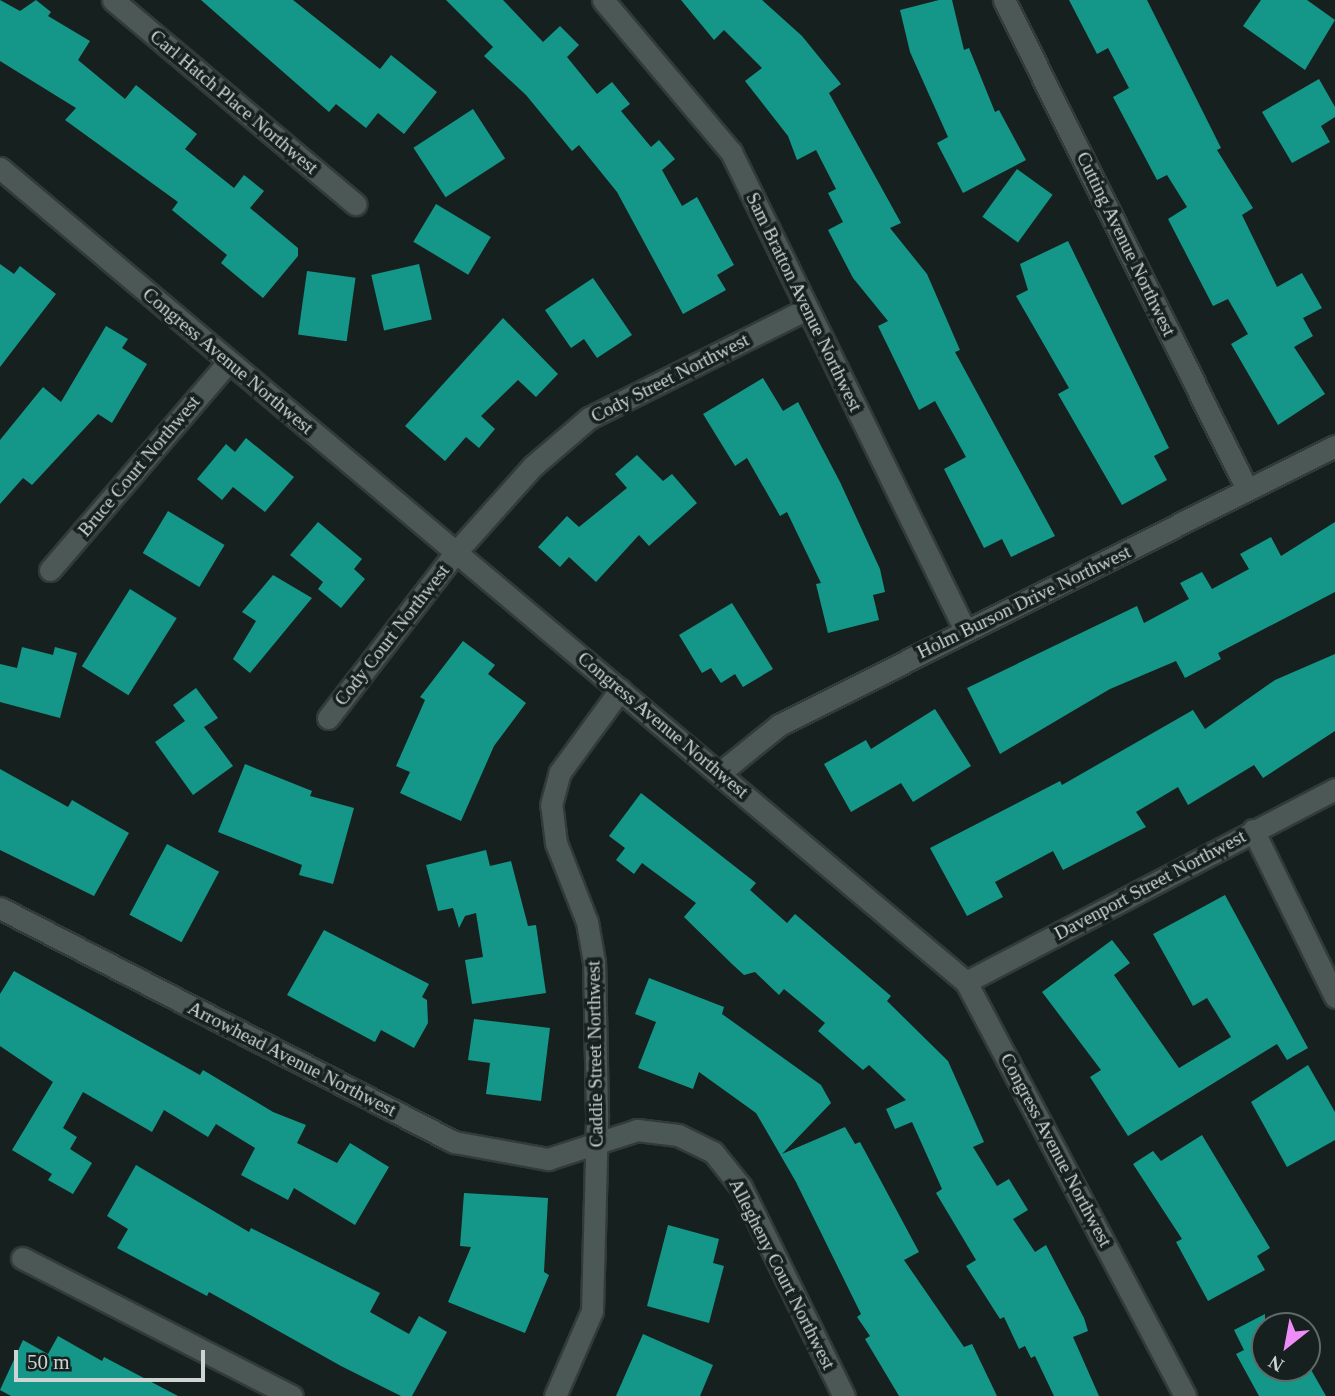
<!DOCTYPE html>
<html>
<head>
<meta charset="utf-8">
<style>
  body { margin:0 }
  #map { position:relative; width:1335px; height:1396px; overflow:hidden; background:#16211f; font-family:Georgia,serif }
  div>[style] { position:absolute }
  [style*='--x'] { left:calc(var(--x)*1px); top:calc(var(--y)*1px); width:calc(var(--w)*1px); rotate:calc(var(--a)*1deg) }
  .building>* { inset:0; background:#149788; transform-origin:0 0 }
  .roads { filter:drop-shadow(2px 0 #333b39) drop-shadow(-2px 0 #333b39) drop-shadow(0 2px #333b39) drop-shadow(0 -2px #333b39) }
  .minor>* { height:21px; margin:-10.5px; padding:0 10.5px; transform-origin:10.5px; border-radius:10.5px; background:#4c5855 }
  span { translate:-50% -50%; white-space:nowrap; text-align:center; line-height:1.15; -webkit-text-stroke:7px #16211f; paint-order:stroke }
  .street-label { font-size:19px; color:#cdd4d2 }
  .north { position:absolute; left:1251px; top:1312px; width:70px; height:70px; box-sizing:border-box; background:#16211f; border:2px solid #5f6967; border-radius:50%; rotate:211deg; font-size:19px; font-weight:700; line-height:28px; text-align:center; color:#cdd4d2 }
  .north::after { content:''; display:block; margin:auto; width:24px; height:32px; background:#ee8cf8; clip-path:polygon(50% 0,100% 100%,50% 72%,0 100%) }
  .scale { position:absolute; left:14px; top:1350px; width:191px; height:32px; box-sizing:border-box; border:4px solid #cdd4d2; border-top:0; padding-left:9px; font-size:21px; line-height:24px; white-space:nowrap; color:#cdd4d2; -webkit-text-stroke:5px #16211f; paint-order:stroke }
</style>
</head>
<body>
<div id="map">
  <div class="building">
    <i style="clip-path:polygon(0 0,20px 11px,36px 0,51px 12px,48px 16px,90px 41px,78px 60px,125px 99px,136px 85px,197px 134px,185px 149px,234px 188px,244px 175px,264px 191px,250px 208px,298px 248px,298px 256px,263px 298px,221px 263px,227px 255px,172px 210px,178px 202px,65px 120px,76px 108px,0 61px)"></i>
    <i style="clip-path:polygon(201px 0,293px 0,380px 69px,391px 55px,437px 92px,404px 134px,378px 113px,366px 128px,336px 104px,329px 112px)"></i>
    <i style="clip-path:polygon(446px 0,503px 0,543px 42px,560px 26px,579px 45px,567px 57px,597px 94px,612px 82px,630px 104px,621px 111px,651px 147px,659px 140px,675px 159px,662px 170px,682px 206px,697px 197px,734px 265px,717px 275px,726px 290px,683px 314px,617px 192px,579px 145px,572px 151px,526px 95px,484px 56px,493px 47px)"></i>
    <i style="clip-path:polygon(681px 0,762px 0,802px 36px,841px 84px,829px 93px,901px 223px,890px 228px,927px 274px,960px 350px,955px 352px,1055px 536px,1011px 557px,1002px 539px,984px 548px,944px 469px,966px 457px,935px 401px,919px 410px,878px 326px,888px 321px,853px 278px,828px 230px,843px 222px,828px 193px,836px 189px,816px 150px,797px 160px,788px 136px,745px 81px,762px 68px,724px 30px,714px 40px)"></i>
    <i style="clip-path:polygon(939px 0,952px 0,964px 50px,969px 48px,995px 112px,999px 110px,1026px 160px,963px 193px,937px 143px,948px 137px,910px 52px,900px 10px)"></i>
    <i style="clip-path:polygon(1069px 0,1147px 0,1221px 148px,1217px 150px,1253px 208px,1242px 215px,1277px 287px,1302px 273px,1322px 308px,1303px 318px,1313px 336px,1294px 347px,1325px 394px,1278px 425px,1231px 344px,1248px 334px,1228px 299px,1213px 306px,1168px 219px,1187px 207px,1167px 175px,1157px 180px,1113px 97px,1129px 88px,1108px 48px,1097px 54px)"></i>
    <i style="clip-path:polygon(1261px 0,1307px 0,1335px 20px,1305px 70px,1243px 26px)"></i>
    <i style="clip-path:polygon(1319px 79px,1335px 107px,1335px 117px,1321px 126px,1330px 142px,1292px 163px,1262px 112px)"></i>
    <i style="left:473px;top:109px;width:59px;height:71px;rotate:57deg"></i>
    <i style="left:1017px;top:169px;width:44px;height:59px;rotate:36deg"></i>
    <i style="left:436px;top:204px;width:64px;height:44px;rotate:31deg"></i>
    <i style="clip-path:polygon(1068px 241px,1169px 448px,1154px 456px,1167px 480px,1122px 505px,1058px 394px,1069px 388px,1016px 296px,1028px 290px,1020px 264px)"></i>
    <i style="clip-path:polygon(0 264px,14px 274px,20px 266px,56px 294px,0 367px)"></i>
    <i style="left:419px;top:264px;width:57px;height:49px;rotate:77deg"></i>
    <i style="left:307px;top:271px;width:49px;height:64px;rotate:8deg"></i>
    <i style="clip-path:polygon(593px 278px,632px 335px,597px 358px,584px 339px,571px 348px,545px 310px)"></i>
    <i style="clip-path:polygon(503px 318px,558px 374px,536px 397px,518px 380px,481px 416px,495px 429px,479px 448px,466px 437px,445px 461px,405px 426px)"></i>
    <i style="clip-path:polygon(106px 326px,128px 339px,122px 348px,147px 364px,112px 423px,98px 414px,32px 485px,23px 478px,0 504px,0 440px,43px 387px,61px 402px)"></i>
    <i style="clip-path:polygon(763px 378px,783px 411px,798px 402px,840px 482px,880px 569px,885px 592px,873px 595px,879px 620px,828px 633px,816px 584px,821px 583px,787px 512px,780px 516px,747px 458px,735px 466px,703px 414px)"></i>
    <i style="clip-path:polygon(246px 438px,294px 477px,265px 512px,233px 487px,222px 500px,197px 479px,226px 444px,235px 452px)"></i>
    <i style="clip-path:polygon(637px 455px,663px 481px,672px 474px,697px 503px,649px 546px,639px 535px,596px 582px,569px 557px,560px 567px,538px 547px,567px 516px,579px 527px,627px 488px,615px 474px)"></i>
    <i style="left:168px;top:511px;width:66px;height:49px;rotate:31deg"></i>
    <i style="clip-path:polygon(318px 522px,362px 559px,354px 569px,365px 579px,341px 608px,318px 589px,323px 582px,290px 555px)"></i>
    <i style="clip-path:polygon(1335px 522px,1335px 592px,1218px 653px,1221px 659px,1185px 678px,1176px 661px,1110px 689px,1000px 754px,967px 688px,1137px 606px,1144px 623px,1189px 599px,1180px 583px,1202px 572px,1212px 589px,1249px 569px,1240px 554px,1271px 537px,1281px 556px)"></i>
    <i style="clip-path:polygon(273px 575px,312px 598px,250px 673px,233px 659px,256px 621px,242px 612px)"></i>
    <i style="left:130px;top:589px;width:55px;height:91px;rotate:32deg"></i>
    <i style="clip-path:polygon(732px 603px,773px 669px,743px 687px,735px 674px,721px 683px,711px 668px,702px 673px,679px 635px)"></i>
    <i style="clip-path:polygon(463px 641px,495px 665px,488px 674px,526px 703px,494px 746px,461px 821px,400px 793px,410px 772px,396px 766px,425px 700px,420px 697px)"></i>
    <i style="clip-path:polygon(22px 647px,53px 655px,55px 647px,77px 653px,60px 718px,0 702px,0 664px,17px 668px)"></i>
    <i style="clip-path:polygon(1335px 654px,1335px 731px,1263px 778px,1254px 765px,1188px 805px,1178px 787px,1136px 812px,1146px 827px,1063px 870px,1053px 851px,995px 882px,1003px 897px,967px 916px,930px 848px,1060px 781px,1062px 785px,1193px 710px,1205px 729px,1275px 680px)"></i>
    <i style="clip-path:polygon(196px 688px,218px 718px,204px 727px,233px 766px,193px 795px,155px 742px,185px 721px,173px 705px)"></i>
    <i style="clip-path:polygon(935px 709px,971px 766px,913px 802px,901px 783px,851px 812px,824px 764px,866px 740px,871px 749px)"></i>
    <i style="clip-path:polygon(245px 764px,312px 791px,310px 796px,354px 808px,333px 884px,299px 875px,302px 865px,218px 832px)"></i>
    <i style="clip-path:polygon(0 769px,68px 807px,72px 800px,129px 833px,94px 896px,0 850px)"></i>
    <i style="clip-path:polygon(641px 793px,756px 883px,750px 890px,787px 923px,795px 914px,891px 996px,887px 1001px,948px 1061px,984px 1142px,973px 1147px,997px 1186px,1009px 1179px,1028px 1210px,1013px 1219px,1035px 1252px,1046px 1245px,1084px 1318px,1088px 1331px,1073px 1337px,1099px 1396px,1054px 1396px,1035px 1356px,1031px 1358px,1025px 1346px,1019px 1349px,1004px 1317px,1000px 1319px,966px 1266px,976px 1260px,936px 1193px,942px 1189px,912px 1122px,895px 1129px,886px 1109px,906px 1100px,869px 1065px,863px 1070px,818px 1031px,825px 1023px,784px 989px,779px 995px,755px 972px,744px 975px,732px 964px,684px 917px,696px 903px,642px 863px,634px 874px,616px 860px,625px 848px,609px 836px)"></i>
    <i style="left:167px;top:844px;width:59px;height:80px;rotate:28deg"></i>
    <i style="clip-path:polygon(486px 850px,490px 866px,511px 861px,528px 926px,536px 925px,546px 993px,472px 1004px,465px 960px,483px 957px,476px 913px,465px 916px,459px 928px,453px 908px,438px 911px,426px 865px)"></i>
    <i style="clip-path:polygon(1225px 895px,1308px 1048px,1287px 1060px,1277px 1044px,1128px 1136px,1090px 1077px,1101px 1070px,1042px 992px,1112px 940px,1130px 963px,1114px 975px,1179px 1068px,1231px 1037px,1207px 998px,1193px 1006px,1153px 934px)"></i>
    <i style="clip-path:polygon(324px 930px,429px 984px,422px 997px,427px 1000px,428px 1023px,414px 1048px,381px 1030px,375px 1042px,287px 995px)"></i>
    <i style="clip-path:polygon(14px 971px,200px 1075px,203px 1070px,273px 1112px,306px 1125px,297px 1143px,337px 1163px,350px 1143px,389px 1167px,355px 1225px,294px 1188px,288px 1200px,241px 1175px,255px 1148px,216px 1124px,208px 1137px,164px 1110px,152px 1132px,83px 1092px,63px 1128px,77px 1137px,70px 1149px,92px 1163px,73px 1194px,48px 1180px,52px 1174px,12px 1150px,53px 1082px,0 1046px,0 994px)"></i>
    <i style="clip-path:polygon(649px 978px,724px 1007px,722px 1014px,821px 1085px,831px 1103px,782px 1154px,845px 1127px,855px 1144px,860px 1142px,919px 1252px,904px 1260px,964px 1347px,972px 1344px,997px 1396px,899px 1396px,865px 1339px,870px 1336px,857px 1317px,861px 1314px,796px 1182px,756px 1113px,699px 1072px,693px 1089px,638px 1068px,656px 1022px,635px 1014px)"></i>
    <i style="clip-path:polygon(474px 1019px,550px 1028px,541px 1101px,486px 1094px,490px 1063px,468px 1060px)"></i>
    <i style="clip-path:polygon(1308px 1065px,1335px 1112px,1335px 1140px,1287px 1167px,1251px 1102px)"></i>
    <i style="clip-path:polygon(1202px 1135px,1270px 1248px,1257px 1256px,1265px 1270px,1208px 1301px,1176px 1242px,1182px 1239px,1133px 1164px,1153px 1151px,1161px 1161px)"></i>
    <i style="clip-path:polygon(136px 1165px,249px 1232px,251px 1228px,380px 1293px,370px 1312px,409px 1334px,419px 1316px,447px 1332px,412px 1396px,401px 1396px,341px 1366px,209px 1292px,207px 1296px,117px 1248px,128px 1229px,107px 1216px)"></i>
    <i style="clip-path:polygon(464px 1193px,548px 1198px,544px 1272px,549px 1275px,525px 1333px,448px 1302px,471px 1247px,460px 1246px)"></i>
    <i style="clip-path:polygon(668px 1225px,719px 1239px,713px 1263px,724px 1266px,709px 1323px,647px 1306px)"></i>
    <i style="clip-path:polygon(1265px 1314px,1265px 1368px,1310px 1368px,1326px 1396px,1259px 1396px,1236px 1354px,1244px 1350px,1234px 1330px)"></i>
    <i style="clip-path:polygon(643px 1334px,713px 1365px,700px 1396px,616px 1396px)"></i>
    <i style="clip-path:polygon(58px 1336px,102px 1361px,104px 1357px,178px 1396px,11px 1396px,0 1390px,23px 1340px,48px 1354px)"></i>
  </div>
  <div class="roads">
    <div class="minor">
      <i style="--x:113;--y:0;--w:317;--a:40.1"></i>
      <i style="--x:603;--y:0;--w:199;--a:49.9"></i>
      <i style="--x:731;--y:152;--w:532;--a:63.92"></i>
      <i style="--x:1004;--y:0;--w:546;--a:63.58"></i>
      <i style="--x:0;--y:168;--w:1263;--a:40.12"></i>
      <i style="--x:966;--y:982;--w:468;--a:62.1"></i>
      <i style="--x:50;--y:570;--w:274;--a:-49.4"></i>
      <i style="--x:328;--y:718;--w:210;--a:-52.4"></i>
      <i style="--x:456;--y:552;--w:115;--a:-48.2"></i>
      <i style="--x:533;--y:466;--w:74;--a:-40.6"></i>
      <i style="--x:589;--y:418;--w:244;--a:-26.6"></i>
      <i style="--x:721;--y:772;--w:75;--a:-39"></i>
      <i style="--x:779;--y:725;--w:622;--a:-26.65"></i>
      <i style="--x:1253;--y:830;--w:186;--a:63.8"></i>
      <i style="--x:0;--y:908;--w:511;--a:27.27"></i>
      <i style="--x:454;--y:1142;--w:96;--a:10.3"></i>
      <i style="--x:548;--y:1159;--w:94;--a:-18"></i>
      <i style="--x:637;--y:1130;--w:41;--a:7"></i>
      <i style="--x:678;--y:1135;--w:39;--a:26"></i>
      <i style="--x:713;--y:1152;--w:45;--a:51.3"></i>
      <i style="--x:741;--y:1187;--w:233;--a:63.8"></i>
      <i style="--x:966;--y:982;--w:416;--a:-27.6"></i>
      <i style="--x:22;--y:1258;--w:303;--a:27.1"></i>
      <i style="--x:555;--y:1396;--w:93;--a:-66.5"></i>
      <i style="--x:592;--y:1311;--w:197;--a:-88.5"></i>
      <i style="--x:597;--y:1114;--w:152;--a:-91.1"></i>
      <i style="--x:594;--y:962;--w:41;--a:-99.9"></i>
      <i style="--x:587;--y:922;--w:85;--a:-111.4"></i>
      <i style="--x:556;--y:843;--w:38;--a:-97"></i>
      <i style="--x:551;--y:805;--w:34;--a:-75"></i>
      <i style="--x:560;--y:772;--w:102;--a:-53.8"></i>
    </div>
  </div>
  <div class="street-label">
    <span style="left:234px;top:102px;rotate:40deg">Carl Hatch Place Northwest</span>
    <span style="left:1126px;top:244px;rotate:64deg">Cutting Avenue Northwest</span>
    <span style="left:804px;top:302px;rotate:64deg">Sam Bratton Avenue Northwest</span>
    <span style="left:228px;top:361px;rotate:40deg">Congress Avenue Northwest</span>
    <span style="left:670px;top:378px;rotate:-27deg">Cody Street Northwest</span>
    <span style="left:139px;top:466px;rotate:-50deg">Bruce Court Northwest</span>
    <span style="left:1024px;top:602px;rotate:-26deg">Holm Burson Drive Northwest</span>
    <span style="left:392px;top:635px;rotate:-52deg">Cody Court Northwest</span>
    <span style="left:663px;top:725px;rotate:40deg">Congress Avenue Northwest</span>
    <span style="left:1150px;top:885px;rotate:-28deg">Davenport Street Northwest</span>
    <span style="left:595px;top:1054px;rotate:-91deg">Caddie Street Northwest</span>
    <span style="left:292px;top:1059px;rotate:27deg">Arrowhead Avenue Northwest</span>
    <span style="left:1056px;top:1150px;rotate:62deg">Congress Avenue Northwest</span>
    <span style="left:782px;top:1274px;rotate:63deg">Allegheny Court Northwest</span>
  </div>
  <div class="north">N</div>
  <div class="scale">50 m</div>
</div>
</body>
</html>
